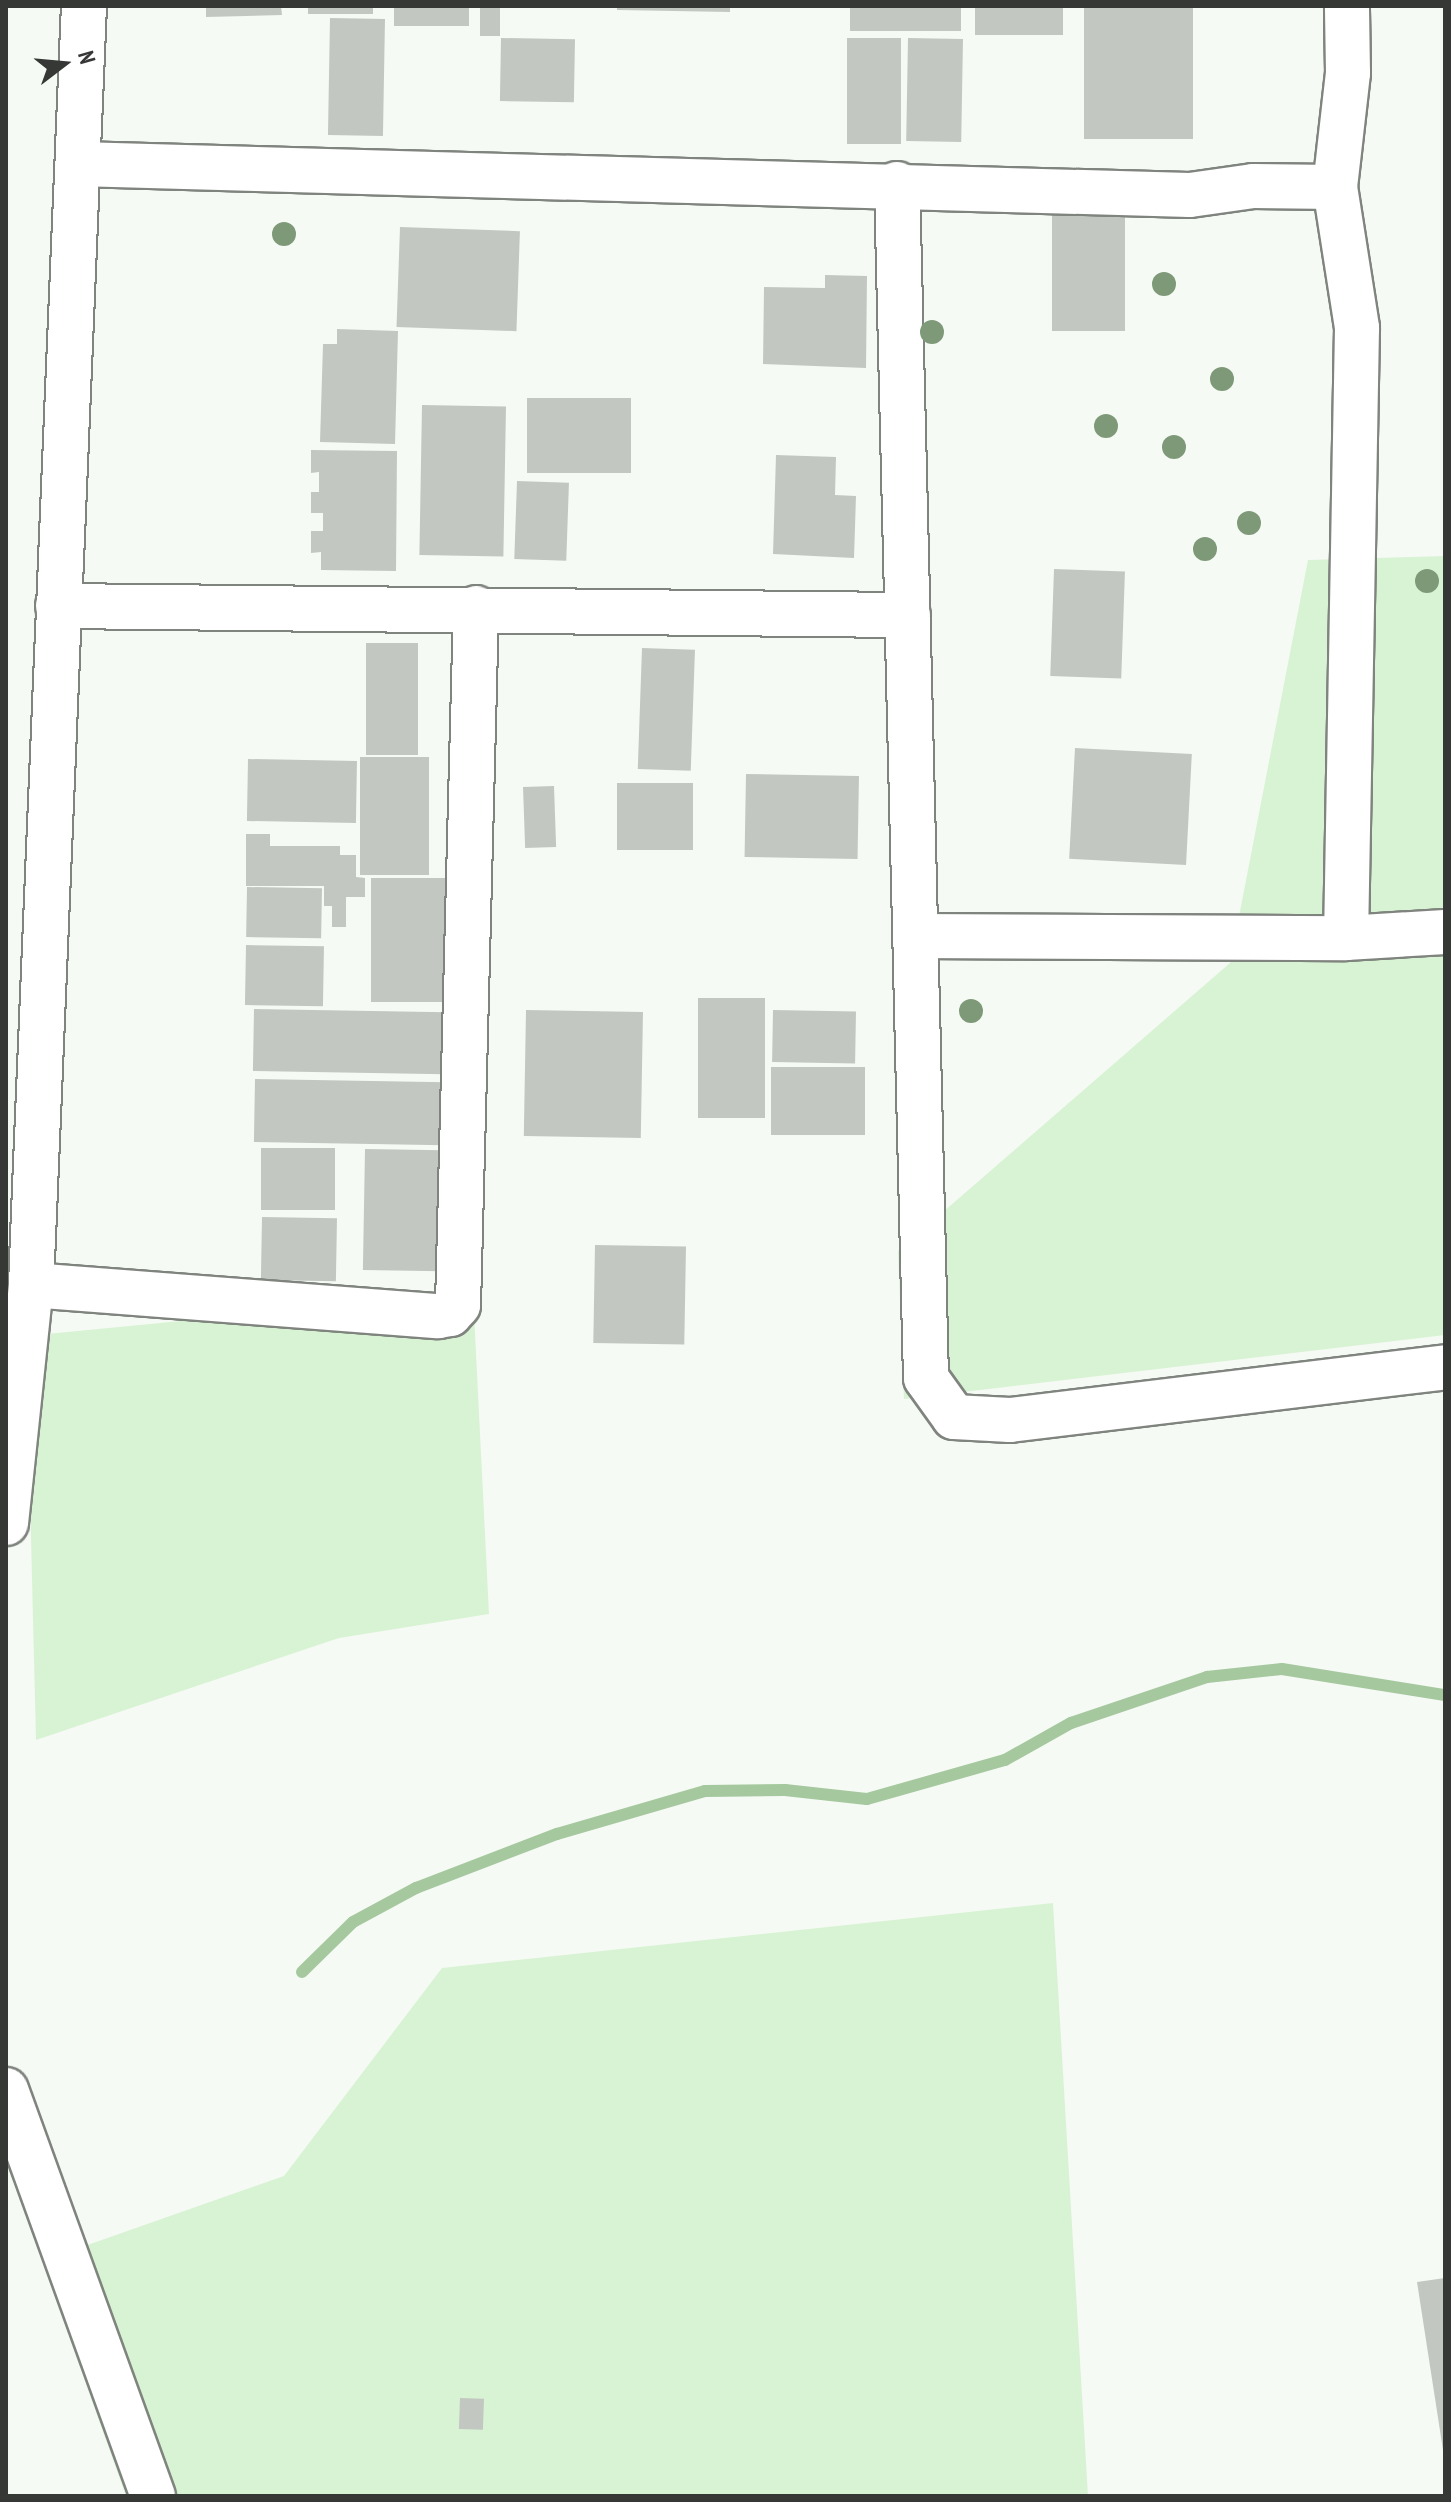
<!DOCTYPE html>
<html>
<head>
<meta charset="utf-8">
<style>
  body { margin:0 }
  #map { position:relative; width:1451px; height:2502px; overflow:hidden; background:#f6faf5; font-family:"PT Sans Narrow",sans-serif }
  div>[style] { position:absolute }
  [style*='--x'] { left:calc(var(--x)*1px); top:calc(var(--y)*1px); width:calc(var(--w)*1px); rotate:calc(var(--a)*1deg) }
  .green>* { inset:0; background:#d8f3d3 }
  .stream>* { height:12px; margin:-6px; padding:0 6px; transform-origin:6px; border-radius:6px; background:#a5c89e }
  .building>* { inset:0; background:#c3c7c2; transform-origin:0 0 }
  .roads { filter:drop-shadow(2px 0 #80847f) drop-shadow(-2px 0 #80847f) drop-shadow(0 2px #80847f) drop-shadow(0 -2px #80847f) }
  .minor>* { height:44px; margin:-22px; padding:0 22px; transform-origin:22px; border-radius:22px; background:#fff }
  .trees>* { width:24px; height:24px; margin:-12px; border-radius:50%; background:#7e9978 }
  span { translate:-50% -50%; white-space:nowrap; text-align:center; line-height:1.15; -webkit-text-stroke:6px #fff; paint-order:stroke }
  .frame { position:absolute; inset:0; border:8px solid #363836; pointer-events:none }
  .north { position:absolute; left:24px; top:24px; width:80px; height:80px; -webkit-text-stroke:6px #fff; paint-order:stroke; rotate:74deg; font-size:22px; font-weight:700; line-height:32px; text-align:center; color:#363836 }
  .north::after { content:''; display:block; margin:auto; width:28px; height:36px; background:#363836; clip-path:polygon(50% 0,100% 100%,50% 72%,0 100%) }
</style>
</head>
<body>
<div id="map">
  <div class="green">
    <i style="clip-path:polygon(1445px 556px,1445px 1335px,904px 1399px,898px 1251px,1230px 963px,1308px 560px)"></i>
    <i style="clip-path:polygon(473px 1293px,489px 1614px,339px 1638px,36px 1740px,26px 1336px)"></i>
    <i style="clip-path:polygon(1053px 1903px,1088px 2496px,126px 2496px,42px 2261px,284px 2176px,442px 1968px)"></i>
  </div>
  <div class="stream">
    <i style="--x:302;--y:1972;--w:71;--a:-44.4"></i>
    <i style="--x:353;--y:1922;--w:72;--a:-28.4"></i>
    <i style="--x:416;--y:1888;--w:151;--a:-21"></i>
    <i style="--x:557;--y:1834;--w:154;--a:-16.2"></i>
    <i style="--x:705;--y:1791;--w:80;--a:-0.7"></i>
    <i style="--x:785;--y:1790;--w:82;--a:6.3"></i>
    <i style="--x:867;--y:1799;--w:143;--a:-15.8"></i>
    <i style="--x:1005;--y:1760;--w:76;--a:-29.3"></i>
    <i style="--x:1071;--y:1723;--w:144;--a:-18.7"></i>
    <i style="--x:1207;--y:1677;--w:75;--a:-6.1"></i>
    <i style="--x:1282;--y:1669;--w:165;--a:9.1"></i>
  </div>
  <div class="building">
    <i style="clip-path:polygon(206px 6px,281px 6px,282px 15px,206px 17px)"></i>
    <i style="left:308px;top:6px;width:65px;height:8px"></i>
    <i style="left:394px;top:6px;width:75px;height:20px"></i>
    <i style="left:480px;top:6px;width:20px;height:30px"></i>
    <i style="clip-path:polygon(617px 6px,730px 6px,730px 12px,617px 10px)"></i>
    <i style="left:850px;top:6px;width:111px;height:25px"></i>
    <i style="left:975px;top:6px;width:88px;height:29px"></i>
    <i style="left:1084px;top:6px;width:109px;height:133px"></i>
    <i style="left:330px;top:18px;width:55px;height:117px;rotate:1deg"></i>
    <i style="left:501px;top:38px;width:74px;height:63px;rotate:1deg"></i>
    <i style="left:847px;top:38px;width:54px;height:106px"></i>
    <i style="left:908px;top:38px;width:55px;height:103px;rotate:1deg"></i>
    <i style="left:1052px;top:211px;width:73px;height:120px"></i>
    <i style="left:400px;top:227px;width:120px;height:100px;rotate:2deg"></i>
    <i style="clip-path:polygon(825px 275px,867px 276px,866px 368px,763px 364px,764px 287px,825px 288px)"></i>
    <i style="clip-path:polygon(337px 329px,398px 331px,395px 444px,320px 442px,323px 344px,337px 344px)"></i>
    <i style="left:631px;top:398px;width:75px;height:104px;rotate:90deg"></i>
    <i style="left:422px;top:405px;width:84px;height:150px;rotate:1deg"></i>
    <i style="clip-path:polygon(311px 450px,397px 451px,396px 571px,321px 570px,321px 552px,311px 553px,311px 531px,323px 531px,323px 513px,311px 513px,311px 492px,319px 492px,319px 472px,311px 473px)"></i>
    <i style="clip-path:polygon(776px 455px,836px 457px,835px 495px,856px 496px,854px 558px,773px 554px)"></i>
    <i style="left:517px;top:481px;width:52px;height:78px;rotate:2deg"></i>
    <i style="left:1054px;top:569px;width:71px;height:107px;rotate:2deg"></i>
    <i style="left:366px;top:643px;width:52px;height:112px"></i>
    <i style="left:642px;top:648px;width:53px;height:121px;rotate:2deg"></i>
    <i style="left:1075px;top:748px;width:117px;height:111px;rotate:3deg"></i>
    <i style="left:360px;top:757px;width:69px;height:118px"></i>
    <i style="left:248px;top:759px;width:109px;height:62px;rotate:1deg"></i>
    <i style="left:746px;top:774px;width:113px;height:83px;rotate:1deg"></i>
    <i style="left:617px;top:783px;width:76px;height:67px"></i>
    <i style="left:554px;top:786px;width:61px;height:31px;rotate:88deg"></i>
    <i style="clip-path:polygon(246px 834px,270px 834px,270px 846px,340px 846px,340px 855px,356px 855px,356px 877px,365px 878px,365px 897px,346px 897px,346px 927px,332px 927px,332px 906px,324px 906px,324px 886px,246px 886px)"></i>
    <i style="left:371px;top:878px;width:76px;height:124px"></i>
    <i style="left:247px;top:887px;width:75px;height:50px;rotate:1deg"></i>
    <i style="left:246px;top:945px;width:78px;height:60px;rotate:1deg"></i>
    <i style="left:698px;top:998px;width:67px;height:120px"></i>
    <i style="left:254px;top:1009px;width:192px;height:62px;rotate:1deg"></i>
    <i style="left:526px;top:1010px;width:117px;height:126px;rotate:1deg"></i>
    <i style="left:773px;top:1010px;width:83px;height:52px;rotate:1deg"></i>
    <i style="left:771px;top:1067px;width:94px;height:68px"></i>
    <i style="left:255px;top:1079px;width:191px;height:63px;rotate:1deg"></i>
    <i style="left:261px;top:1148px;width:74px;height:62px"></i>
    <i style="left:365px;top:1149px;width:78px;height:121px;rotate:1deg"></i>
    <i style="left:262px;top:1217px;width:75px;height:63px;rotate:1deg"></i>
    <i style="left:595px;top:1245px;width:91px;height:98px;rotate:1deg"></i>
    <i style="clip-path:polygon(1445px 2278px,1445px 2450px,1443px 2450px,1417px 2282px)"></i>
    <i style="left:460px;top:2398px;width:24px;height:31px;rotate:2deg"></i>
  </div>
  <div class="roads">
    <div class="minor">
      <i style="--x:78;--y:164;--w:1112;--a:1.6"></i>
      <i style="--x:1190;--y:195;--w:64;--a:-8.1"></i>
      <i style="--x:1253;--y:186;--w:82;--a:0.7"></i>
      <i style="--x:1335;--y:187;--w:115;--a:-83.5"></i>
      <i style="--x:1348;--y:73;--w:67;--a:-90.9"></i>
      <i style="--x:897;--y:184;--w:1194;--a:88.61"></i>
      <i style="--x:926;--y:1378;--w:48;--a:54.3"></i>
      <i style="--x:954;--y:1417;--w:56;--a:3.1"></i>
      <i style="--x:1010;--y:1420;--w:438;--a:-6.9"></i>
      <i style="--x:1335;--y:187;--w:143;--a:81.1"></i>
      <i style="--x:1357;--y:328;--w:610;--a:91.03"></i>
      <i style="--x:58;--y:606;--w:850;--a:0.61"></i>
      <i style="--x:916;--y:936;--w:430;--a:0.3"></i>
      <i style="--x:1346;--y:938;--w:99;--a:-3.5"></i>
      <i style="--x:31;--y:1285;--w:408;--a:4.4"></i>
      <i style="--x:438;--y:1316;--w:12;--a:-9"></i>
      <i style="--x:450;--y:1314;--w:12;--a:-48"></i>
      <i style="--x:458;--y:1305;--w:697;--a:-88.52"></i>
      <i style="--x:6;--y:1523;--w:239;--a:-84"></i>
      <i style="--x:31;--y:1285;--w:1280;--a:-87.63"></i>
      <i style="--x:6;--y:2090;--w:432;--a:70.1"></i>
    </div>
  </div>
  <div class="trees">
    <i style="left:284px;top:234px"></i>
    <i style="left:1164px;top:284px"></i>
    <i style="left:932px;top:332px"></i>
    <i style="left:1222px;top:379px"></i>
    <i style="left:1106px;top:426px"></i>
    <i style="left:1174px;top:447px"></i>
    <i style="left:1249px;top:523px"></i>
    <i style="left:1205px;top:549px"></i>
    <i style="left:1427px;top:581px"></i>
    <i style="left:971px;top:1011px"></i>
  </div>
  <div class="frame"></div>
  <div class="north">N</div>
</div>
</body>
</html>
